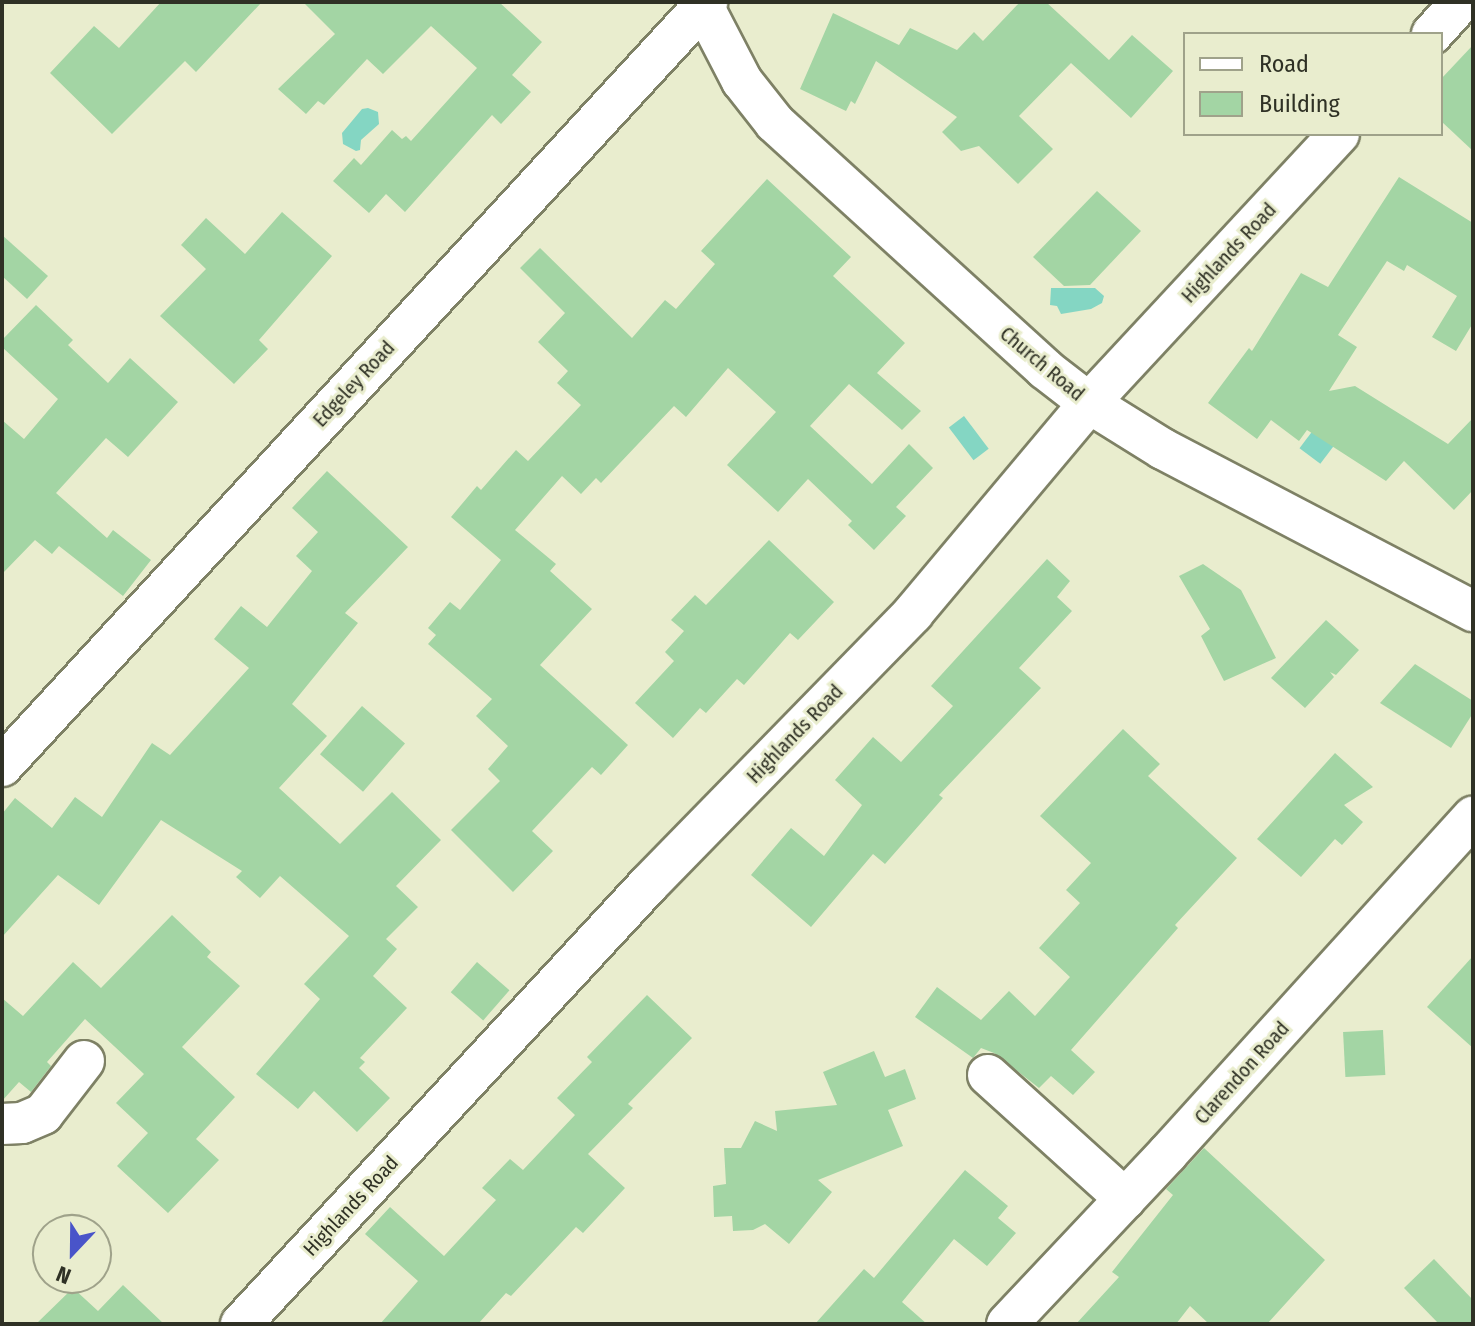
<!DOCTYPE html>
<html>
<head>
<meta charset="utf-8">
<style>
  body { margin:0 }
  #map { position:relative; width:1475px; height:1326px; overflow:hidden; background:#e9edce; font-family:"Fira Sans Condensed",sans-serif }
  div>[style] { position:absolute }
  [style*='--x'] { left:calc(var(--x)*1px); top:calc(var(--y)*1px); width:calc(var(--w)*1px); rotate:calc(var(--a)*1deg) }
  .water>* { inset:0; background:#84d6c3; transform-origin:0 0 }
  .building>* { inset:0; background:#a3d5a4; transform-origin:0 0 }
  .roads { filter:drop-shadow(2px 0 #7e8165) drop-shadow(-2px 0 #7e8165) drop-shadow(0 2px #7e8165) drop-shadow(0 -2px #7e8165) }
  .minor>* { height:40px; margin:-20px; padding:0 20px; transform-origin:20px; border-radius:20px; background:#fff }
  span { translate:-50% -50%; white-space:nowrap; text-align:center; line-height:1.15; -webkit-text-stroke:6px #e9edce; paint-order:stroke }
  .street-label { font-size:20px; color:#2f3125 }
  .frame { position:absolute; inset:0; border:4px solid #2f3125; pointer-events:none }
  .legend { position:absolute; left:1183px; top:32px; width:260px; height:104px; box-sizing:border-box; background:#e9edce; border:2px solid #9fa28a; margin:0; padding:10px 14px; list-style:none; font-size:24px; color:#2f3125 }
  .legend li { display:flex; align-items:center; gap:16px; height:40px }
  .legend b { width:40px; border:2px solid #9fa28a }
  .north { position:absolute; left:32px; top:1214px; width:80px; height:80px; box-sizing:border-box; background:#e9edce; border:2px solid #9fa28a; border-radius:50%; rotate:202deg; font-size:22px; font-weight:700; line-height:32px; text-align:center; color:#2f3125 }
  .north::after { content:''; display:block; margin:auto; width:28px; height:36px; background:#4954c9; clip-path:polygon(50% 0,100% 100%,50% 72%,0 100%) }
</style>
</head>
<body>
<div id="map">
  <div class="water">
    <i style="clip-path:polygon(368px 108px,378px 112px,379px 124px,361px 140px,360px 150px,356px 151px,343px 144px,342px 133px,362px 109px)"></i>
    <i style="clip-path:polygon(1051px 288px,1095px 288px,1104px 296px,1102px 303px,1091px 309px,1061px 314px,1057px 306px,1050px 305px)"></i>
    <i style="left:964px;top:416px;width:41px;height:19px;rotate:53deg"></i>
    <i style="left:1323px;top:417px;width:26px;height:39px;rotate:37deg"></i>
  </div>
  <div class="building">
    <i style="clip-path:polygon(161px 2px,262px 2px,196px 72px,185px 61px,112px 134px,50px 73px,94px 26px,119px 48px)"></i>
    <i style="clip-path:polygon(303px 2px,499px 2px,542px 42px,512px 75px,531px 92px,501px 124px,492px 115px,405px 212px,386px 194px,369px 213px,333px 181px,354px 158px,361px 165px,392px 130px,402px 139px,406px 136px,411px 141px,477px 68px,431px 26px,383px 74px,367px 59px,324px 105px,318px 101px,306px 114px,278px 89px,335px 34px)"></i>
    <i style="clip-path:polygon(1020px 2px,1046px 2px,1109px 60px,1132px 35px,1173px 71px,1131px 118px,1071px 63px,1019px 116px,1053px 149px,1018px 184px,979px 146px,961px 151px,942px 132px,957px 117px,876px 61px,855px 104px,851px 101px,846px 111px,800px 89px,833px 13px,899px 45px,910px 28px,957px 50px,974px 32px,983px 41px)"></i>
    <i style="clip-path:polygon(1473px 45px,1473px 151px,1441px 121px,1441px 79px)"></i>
    <i style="clip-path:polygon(1399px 177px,1473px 223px,1473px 323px,1456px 351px,1432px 337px,1457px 296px,1407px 265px,1404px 271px,1387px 261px,1338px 335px,1357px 347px,1329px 391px,1355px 386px,1448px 444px,1473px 418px,1473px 490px,1454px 510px,1404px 461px,1386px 481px,1307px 430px,1299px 441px,1271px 420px,1257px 439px,1208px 403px,1249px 348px,1252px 351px,1301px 273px,1328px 287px)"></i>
    <i style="clip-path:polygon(767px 179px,851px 257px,833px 276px,905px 343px,877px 373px,921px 411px,902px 430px,849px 384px,810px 426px,872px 484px,909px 444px,933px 468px,896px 507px,906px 516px,874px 550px,848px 525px,852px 521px,808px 479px,778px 512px,727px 465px,776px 412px,728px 368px,686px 417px,674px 406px,601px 483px,596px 478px,581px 494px,562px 476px,515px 530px,556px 564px,550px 571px,592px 609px,540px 665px,628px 745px,601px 775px,592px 767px,532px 831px,553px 851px,513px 892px,451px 830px,500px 781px,488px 769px,508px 746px,476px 716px,492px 699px,428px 644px,436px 635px,428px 628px,450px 602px,460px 610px,501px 560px,451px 517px,477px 486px,481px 490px,516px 450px,528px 461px,581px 405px,557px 383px,568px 371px,538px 342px,565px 313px,520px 268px,540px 248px,632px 338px,665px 300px,676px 309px,715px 264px,701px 251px)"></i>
    <i style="clip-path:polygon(1097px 191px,1141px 231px,1090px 285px,1064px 286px,1033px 257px)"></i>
    <i style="clip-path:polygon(282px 212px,332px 256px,259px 340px,268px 349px,234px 384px,160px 316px,206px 269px,181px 245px,206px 218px,245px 254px)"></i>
    <i style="clip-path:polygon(2px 235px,48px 276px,27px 299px,2px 276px)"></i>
    <i style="clip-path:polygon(36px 305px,73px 340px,68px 345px,108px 383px,130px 358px,178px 402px,128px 457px,106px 438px,56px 493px,107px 538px,113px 530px,151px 560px,123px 596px,59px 546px,52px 554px,35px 540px,2px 574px,2px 420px,24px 439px,58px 399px,2px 347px,2px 340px)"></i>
    <i style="clip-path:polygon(327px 471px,408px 547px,345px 613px,358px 623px,292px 704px,327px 736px,279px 788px,340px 844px,392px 792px,441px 840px,396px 886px,418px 907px,386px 939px,397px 949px,373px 976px,407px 1008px,360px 1058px,365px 1062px,359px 1068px,390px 1098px,357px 1132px,314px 1091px,298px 1109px,256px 1074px,320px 999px,304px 984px,349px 936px,280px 876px,260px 898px,236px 877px,242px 871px,161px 820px,99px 905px,58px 875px,2px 937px,2px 814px,15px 798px,52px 828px,75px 797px,102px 817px,152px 743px,170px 755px,249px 668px,214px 639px,241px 606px,267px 627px,312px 571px,296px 556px,318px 532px,292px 508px)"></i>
    <i style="clip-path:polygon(769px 540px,834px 602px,798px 640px,790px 633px,744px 685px,737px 679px,706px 713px,700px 708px,673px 738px,635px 703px,674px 661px,665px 652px,684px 631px,671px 620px,695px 595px,706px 605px)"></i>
    <i style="clip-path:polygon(1047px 559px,1070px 581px,1057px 597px,1072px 611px,1019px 668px,1041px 688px,939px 795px,943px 798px,885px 864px,873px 854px,811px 927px,751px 875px,791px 828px,824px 856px,862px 805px,835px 780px,873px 737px,901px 762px,953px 706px,931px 686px)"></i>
    <i style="clip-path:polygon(1203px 564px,1241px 590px,1276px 658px,1224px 681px,1201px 636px,1210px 629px,1179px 576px)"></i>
    <i style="clip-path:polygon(1326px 620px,1359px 650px,1336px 675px,1330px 672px,1334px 677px,1305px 708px,1271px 678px)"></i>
    <i style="clip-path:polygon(1415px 664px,1473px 701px,1473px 713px,1451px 748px,1380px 703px)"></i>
    <i style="left:362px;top:706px;width:57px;height:64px;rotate:41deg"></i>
    <i style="clip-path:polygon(1123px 729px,1160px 764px,1148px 776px,1237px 858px,1175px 925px,1178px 928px,1071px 1050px,1095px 1072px,1073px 1095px,1051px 1076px,1039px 1088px,994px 1053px,981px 1048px,973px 1058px,915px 1017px,937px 987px,981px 1020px,1009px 991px,1035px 1016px,1070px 977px,1039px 948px,1080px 903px,1066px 890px,1091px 863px,1040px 816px)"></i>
    <i style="clip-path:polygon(1335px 753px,1373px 787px,1344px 805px,1363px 822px,1342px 845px,1335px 839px,1301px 877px,1257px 839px)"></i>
    <i style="clip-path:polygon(172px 915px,211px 952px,207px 957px,240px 986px,182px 1047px,235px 1097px,196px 1139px,219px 1160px,168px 1213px,117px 1166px,148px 1133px,116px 1103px,144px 1074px,85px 1019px,47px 1062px,51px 1066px,31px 1092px,19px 1082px,2px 1101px,2px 998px,23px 1016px,73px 962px,101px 988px)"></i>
    <i style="clip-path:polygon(1473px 956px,1473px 1048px,1427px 1007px)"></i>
    <i style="left:477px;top:962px;width:43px;height:40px;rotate:41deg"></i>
    <i style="clip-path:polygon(647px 995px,692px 1038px,628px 1104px,633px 1108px,588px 1154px,625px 1188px,583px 1233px,576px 1227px,511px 1296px,506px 1293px,478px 1324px,380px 1324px,418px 1281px,365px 1234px,390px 1207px,444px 1256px,496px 1200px,482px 1188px,510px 1159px,523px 1170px,575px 1115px,557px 1098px,592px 1062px,587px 1057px)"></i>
    <i style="left:1383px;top:1030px;width:45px;height:40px;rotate:87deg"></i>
    <i style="clip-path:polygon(874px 1051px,885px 1077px,905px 1069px,916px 1099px,888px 1110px,903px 1146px,818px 1180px,832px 1192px,789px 1244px,765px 1224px,753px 1230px,733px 1231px,732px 1216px,714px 1217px,713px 1186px,726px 1184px,724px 1148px,741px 1148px,755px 1121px,777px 1131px,775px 1111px,837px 1105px,823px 1072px)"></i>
    <i style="clip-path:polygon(1204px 1148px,1325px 1260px,1267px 1324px,1209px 1324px,1190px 1306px,1176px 1324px,1076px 1324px,1119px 1277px,1112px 1272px,1173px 1195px,1166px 1189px)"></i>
    <i style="clip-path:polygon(965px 1170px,1008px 1206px,998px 1218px,1016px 1233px,987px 1266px,954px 1239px,902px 1302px,927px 1324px,815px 1324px,864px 1269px,874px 1278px)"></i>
    <i style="clip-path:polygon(1434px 1259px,1473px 1300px,1473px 1324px,1439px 1324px,1404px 1288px)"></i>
    <i style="clip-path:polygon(123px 1285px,164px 1324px,36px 1324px,73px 1288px,98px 1311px)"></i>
  </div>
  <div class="roads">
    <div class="minor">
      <i style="--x:701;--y:2;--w:89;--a:62.6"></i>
      <i style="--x:742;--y:81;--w:53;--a:51.8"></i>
      <i style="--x:775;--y:123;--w:365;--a:42.3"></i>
      <i style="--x:1045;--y:369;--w:56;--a:37.7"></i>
      <i style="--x:1089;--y:403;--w:87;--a:31.9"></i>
      <i style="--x:1163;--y:449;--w:350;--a:27.6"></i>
      <i style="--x:1432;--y:34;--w:43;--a:-47.8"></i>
      <i style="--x:2;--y:766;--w:1040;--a:-47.3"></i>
      <i style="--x:988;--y:1075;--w:185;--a:42.1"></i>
      <i style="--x:2;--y:1124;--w:20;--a:-3"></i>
      <i style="--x:22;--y:1123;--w:23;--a:-23"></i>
      <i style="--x:43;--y:1114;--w:67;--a:-52.3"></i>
      <i style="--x:241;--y:1324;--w:599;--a:-47.17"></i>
      <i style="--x:648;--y:885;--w:380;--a:-45.7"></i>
      <i style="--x:913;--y:613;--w:274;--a:-50"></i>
      <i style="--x:1089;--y:403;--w:367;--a:-47.1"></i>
      <i style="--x:1007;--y:1324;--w:235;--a:-46.7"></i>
      <i style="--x:1168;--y:1153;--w:454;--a:-47.8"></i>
    </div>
  </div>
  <div class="street-label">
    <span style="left:1229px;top:253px;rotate:-47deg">Highlands Road</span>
    <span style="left:1042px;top:364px;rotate:40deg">Church Road</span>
    <span style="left:354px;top:384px;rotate:-47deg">Edgeley Road</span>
    <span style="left:795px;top:734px;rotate:-46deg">Highlands Road</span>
    <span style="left:1242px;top:1073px;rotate:-48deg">Clarendon Road</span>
    <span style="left:351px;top:1206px;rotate:-47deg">Highlands Road</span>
  </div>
  <div class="frame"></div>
  <ul class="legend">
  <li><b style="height:10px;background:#fff"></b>Road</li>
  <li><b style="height:22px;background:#a3d5a4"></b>Building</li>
  </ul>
  <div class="north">N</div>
</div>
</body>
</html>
